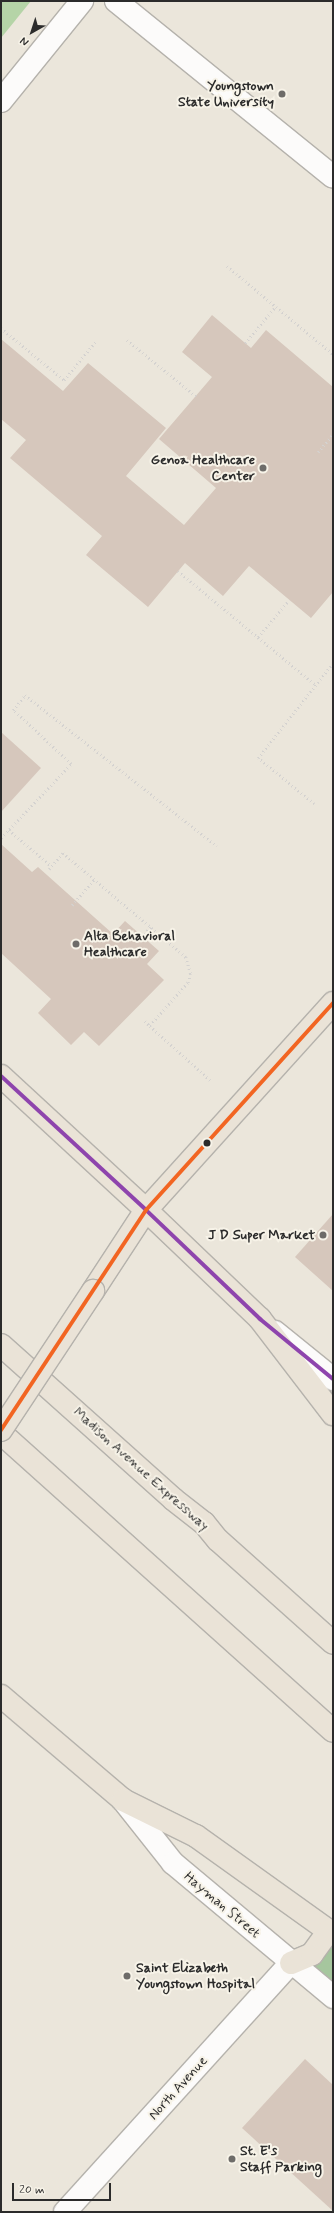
<!DOCTYPE html>
<html>
<head>
<meta charset="utf-8">
<style>
  body { margin:0 }
  #map { position:relative; width:334px; height:2213px; overflow:hidden; background:#ebe6db; font-family:Mynerve,sans-serif }
  div>[style] { position:absolute }
  [style*='--x'] { left:calc(var(--x)*1px); top:calc(var(--y)*1px); width:calc(var(--w)*1px); rotate:calc(var(--a)*1deg) }
  .green>* { inset:0; background:#b5d4a7 }
  .forest>* { inset:0; background:#a6c69e }
  .building>* { inset:0; background:#d6c7bc }
  .path>* { height:2.5px; margin-top:-1.25px; transform-origin:0; background:repeating-linear-gradient(90deg,#d4d2d0 0 1px,transparent 0 4px) }
  .roads { filter:drop-shadow(1px 0 #b5b2ac) drop-shadow(-1px 0 #b5b2ac) drop-shadow(0 1px #b5b2ac) drop-shadow(0 -1px #b5b2ac) }
  .minor>* { height:22px; margin:-11px; padding:0 11px; transform-origin:11px; border-radius:11px; background:#fcfbfa }
  .major>* { height:22px; margin:-11px; padding:0 11px; transform-origin:11px; border-radius:11px; background:#eae3d7 }
  .highway>* { height:22px; margin:-11px; padding:0 11px; transform-origin:11px; border-radius:11px; background:#eae3d7 }
  .bridges { filter:drop-shadow(1px 0 #b5b2ac) drop-shadow(-1px 0 #b5b2ac) drop-shadow(0 1px #b5b2ac) drop-shadow(0 -1px #b5b2ac) }
  .major-bridge>* { height:22px; margin:-11px; padding:0 11px; transform-origin:11px; border-radius:11px; background:#eae3d7 }
  .bus-1>* { height:4px; margin:-2px; padding:0 2px; transform-origin:2px; border-radius:2px; background:#8e44ad }
  .bus-2>* { height:4px; margin:-2px; padding:0 2px; transform-origin:2px; border-radius:2px; background:#f26522 }
  .dots>* { width:11px; height:11px; translate:-50% -50%; box-sizing:border-box; border:2px solid #f7f3e8; border-radius:50% }
  span { translate:-50% -50%; white-space:nowrap; text-align:center; line-height:1.15; -webkit-text-stroke:4px #f7f3e8; paint-order:stroke }
  .poi-label { font-size:14px; color:#2b2b2b; font-weight:700 }
  .right { translate:-100% -50%; text-align:right }
  .left { translate:0 -50%; text-align:left }
  .street-label { font-size:14px; color:#2b2b2b }
  .frame { position:absolute; inset:0; border:2px solid #2b2b2b; pointer-events:none }
  .north { position:absolute; left:12px; top:12px; width:40px; height:40px; -webkit-text-stroke:3px #f7f3e8; paint-order:stroke; rotate:219deg; font-size:11px; font-weight:700; line-height:16px; text-align:center; color:#2b2b2b }
  .north::after { content:''; display:block; margin:auto; width:14px; height:18px; background:#2b2b2b; clip-path:polygon(50% 0,100% 100%,50% 72%,0 100%) }
  .scale { position:absolute; left:12px; top:2183px; width:99px; height:18px; box-sizing:border-box; border:2px solid #2b2b2b; border-top:0; padding-left:5px; font-size:12px; line-height:14px; white-space:nowrap; color:#2b2b2b; -webkit-text-stroke:3px #f7f3e8; paint-order:stroke }
</style>
</head>
<body>
<div id="map">
  <div class="green">
    <i style="clip-path:polygon(1px 1px,31px 1px,1px 38px)"></i>
  </div>
  <div class="forest">
    <i style="clip-path:polygon(333px 1934px,333px 1997px,291px 1963px)"></i>
  </div>
  <div class="building">
    <i style="clip-path:polygon(212px 315px,251px 348px,266px 330px,333px 387px,333px 592px,311px 618px,249px 566px,223px 596px,185px 563px,148px 607px,86px 555px,102px 536px,10px 458px,26px 440px,1px 419px,1px 339px,63px 391px,88px 363px,166px 428px,126px 476px,184px 525px,216px 488px,159px 439px,212px 377px,182px 352px)"></i>
    <i style="clip-path:polygon(1px 732px,41px 768px,1px 812px)"></i>
    <i style="clip-path:polygon(1px 844px,32px 872px,38px 867px,113px 934px,125px 921px,159px 951px,147px 964px,164px 980px,99px 1046px,84px 1032px,71px 1045px,38px 1013px,51px 999px,1px 953px)"></i>
    <i style="clip-path:polygon(333px 1214px,333px 1291px,295px 1257px)"></i>
    <i style="clip-path:polygon(305px 2059px,333px 2085px,333px 2211px,242px 2128px)"></i>
  </div>
  <div class="path">
    <i style="--x:227;--y:266;--w:138;--a:39.7"></i>
    <i style="--x:1;--y:328;--w:82;--a:39.5"></i>
    <i style="--x:64;--y:380;--w:50;--a:-50.6"></i>
    <i style="--x:127;--y:340;--w:89;--a:39.1"></i>
    <i style="--x:245;--y:343;--w:48;--a:-50"></i>
    <i style="--x:318;--y:452;--w:23;--a:-50"></i>
    <i style="--x:178;--y:571;--w:179;--a:39.6"></i>
    <i style="--x:258;--y:637;--w:48;--a:-50"></i>
    <i style="--x:314;--y:804;--w:72;--a:-140.6"></i>
    <i style="--x:258;--y:758;--w:121;--a:-51.7"></i>
    <i style="--x:9;--y:830;--w:55;--a:40.6"></i>
    <i style="--x:1;--y:838;--w:102;--a:-46.6"></i>
    <i style="--x:71;--y:764;--w:79;--a:-137"></i>
    <i style="--x:13;--y:710;--w:19;--a:-51"></i>
    <i style="--x:25;--y:695;--w:244;--a:38.2"></i>
    <i style="--x:49;--y:869;--w:21;--a:-49"></i>
    <i style="--x:63;--y:853;--w:161;--a:40.2"></i>
    <i style="--x:186;--y:957;--w:18;--a:74"></i>
    <i style="--x:191;--y:974;--w:9;--a:108"></i>
    <i style="--x:188;--y:983;--w:57;--a:131.5"></i>
    <i style="--x:150;--y:1026;--w:81;--a:42"></i>
    <i style="--x:72;--y:905;--w:33;--a:-49"></i>
    <i style="--x:142;--y:937;--w:13;--a:-51"></i>
    <i style="--x:145;--y:1021;--w:7;--a:45"></i>
  </div>
  <div class="roads">
    <div class="minor">
      <i style="--x:116;--y:1;--w:279;--a:39"></i>
      <i style="--x:1;--y:101;--w:129;--a:-51"></i>
      <i style="--x:275;--y:1332;--w:75;--a:39"></i>
      <i style="--x:123;--y:1800;--w:80;--a:51.6"></i>
      <i style="--x:173;--y:1863;--w:209;--a:39.9"></i>
      <i style="--x:65;--y:2212;--w:336;--a:-47.8"></i>
    </div>
    <div class="major">
      <i style="--x:1;--y:1076;--w:197;--a:42.7"></i>
      <i style="--x:146;--y:1210;--w:158;--a:43.7"></i>
      <i style="--x:93;--y:1291;--w:97;--a:-56.8"></i>
      <i style="--x:146;--y:1210;--w:279;--a:-47.9"></i>
      <i style="--x:1;--y:1696;--w:160;--a:40.4"></i>
    </div>
    <div class="highway">
      <i style="--x:260;--y:1319;--w:120;--a:52.5"></i>
      <i style="--x:1;--y:1345;--w:231;--a:41.8"></i>
      <i style="--x:173;--y:1499;--w:39;--a:38"></i>
      <i style="--x:204;--y:1523;--w:22;--a:51"></i>
      <i style="--x:218;--y:1540;--w:154;--a:41.8"></i>
      <i style="--x:1;--y:1433;--w:446;--a:41.9"></i>
      <i style="--x:123;--y:1800;--w:81;--a:26.3"></i>
      <i style="--x:196;--y:1836;--w:168;--a:35.6"></i>
      <i style="--x:291;--y:1963;--w:23;--a:-23"></i>
      <i style="--x:312;--y:1954;--w:29;--a:-54"></i>
    </div>
  </div>
  <div class="bridges">
    <div class="major-bridge">
      <i style="--x:1;--y:1430;--w:167;--a:-56.5"></i>
    </div>
  </div>
  <div class="bus-1">
    <i style="--x:1;--y:1076;--w:197;--a:42.7"></i>
    <i style="--x:146;--y:1210;--w:158;--a:43.7"></i>
    <i style="--x:260;--y:1319;--w:94;--a:39.4"></i>
  </div>
  <div class="bus-2">
    <i style="--x:1;--y:1430;--w:263;--a:-56.6"></i>
    <i style="--x:146;--y:1210;--w:279;--a:-47.9"></i>
  </div>
  <div class="dots">
    <i style="left:282px;top:94px;background:#6e6c69"></i>
    <i style="left:263px;top:468px;background:#6e6c69"></i>
    <i style="left:76px;top:944px;background:#6e6c69"></i>
    <i style="left:207px;top:1143px;background:#2b2b2b"></i>
    <i style="left:323px;top:1235px;background:#6e6c69"></i>
    <i style="left:127px;top:1976px;background:#6e6c69"></i>
    <i style="left:232px;top:2159px;background:#6e6c69"></i>
  </div>
  <div class="poi-label">
    <span class="right" style="left:274px;top:94px">Youngstown<br>State University</span>
    <span class="right" style="left:255px;top:468px">Genoa Healthcare<br>Center</span>
    <span class="left" style="left:84px;top:944px">Alta Behavioral<br>Healthcare</span>
    <span class="right" style="left:315px;top:1235px">J D Super Market</span>
    <span class="left" style="left:136px;top:1976px">Saint Elizabeth<br>Youngstown Hospital</span>
    <span class="left" style="left:240px;top:2159px">St. E's<br>Staff Parking</span>
  </div>
  <div class="street-label">
    <span style="left:141px;top:1469px;rotate:42deg">Madison Avenue Expressway</span>
    <span style="left:222px;top:1905px;rotate:40deg">Hayman Street</span>
    <span style="left:178px;top:2088px;rotate:-48deg">North Avenue</span>
  </div>
  <div class="frame"></div>
  <div class="north">N</div>
  <div class="scale">20 m</div>
</div>
</body>
</html>
